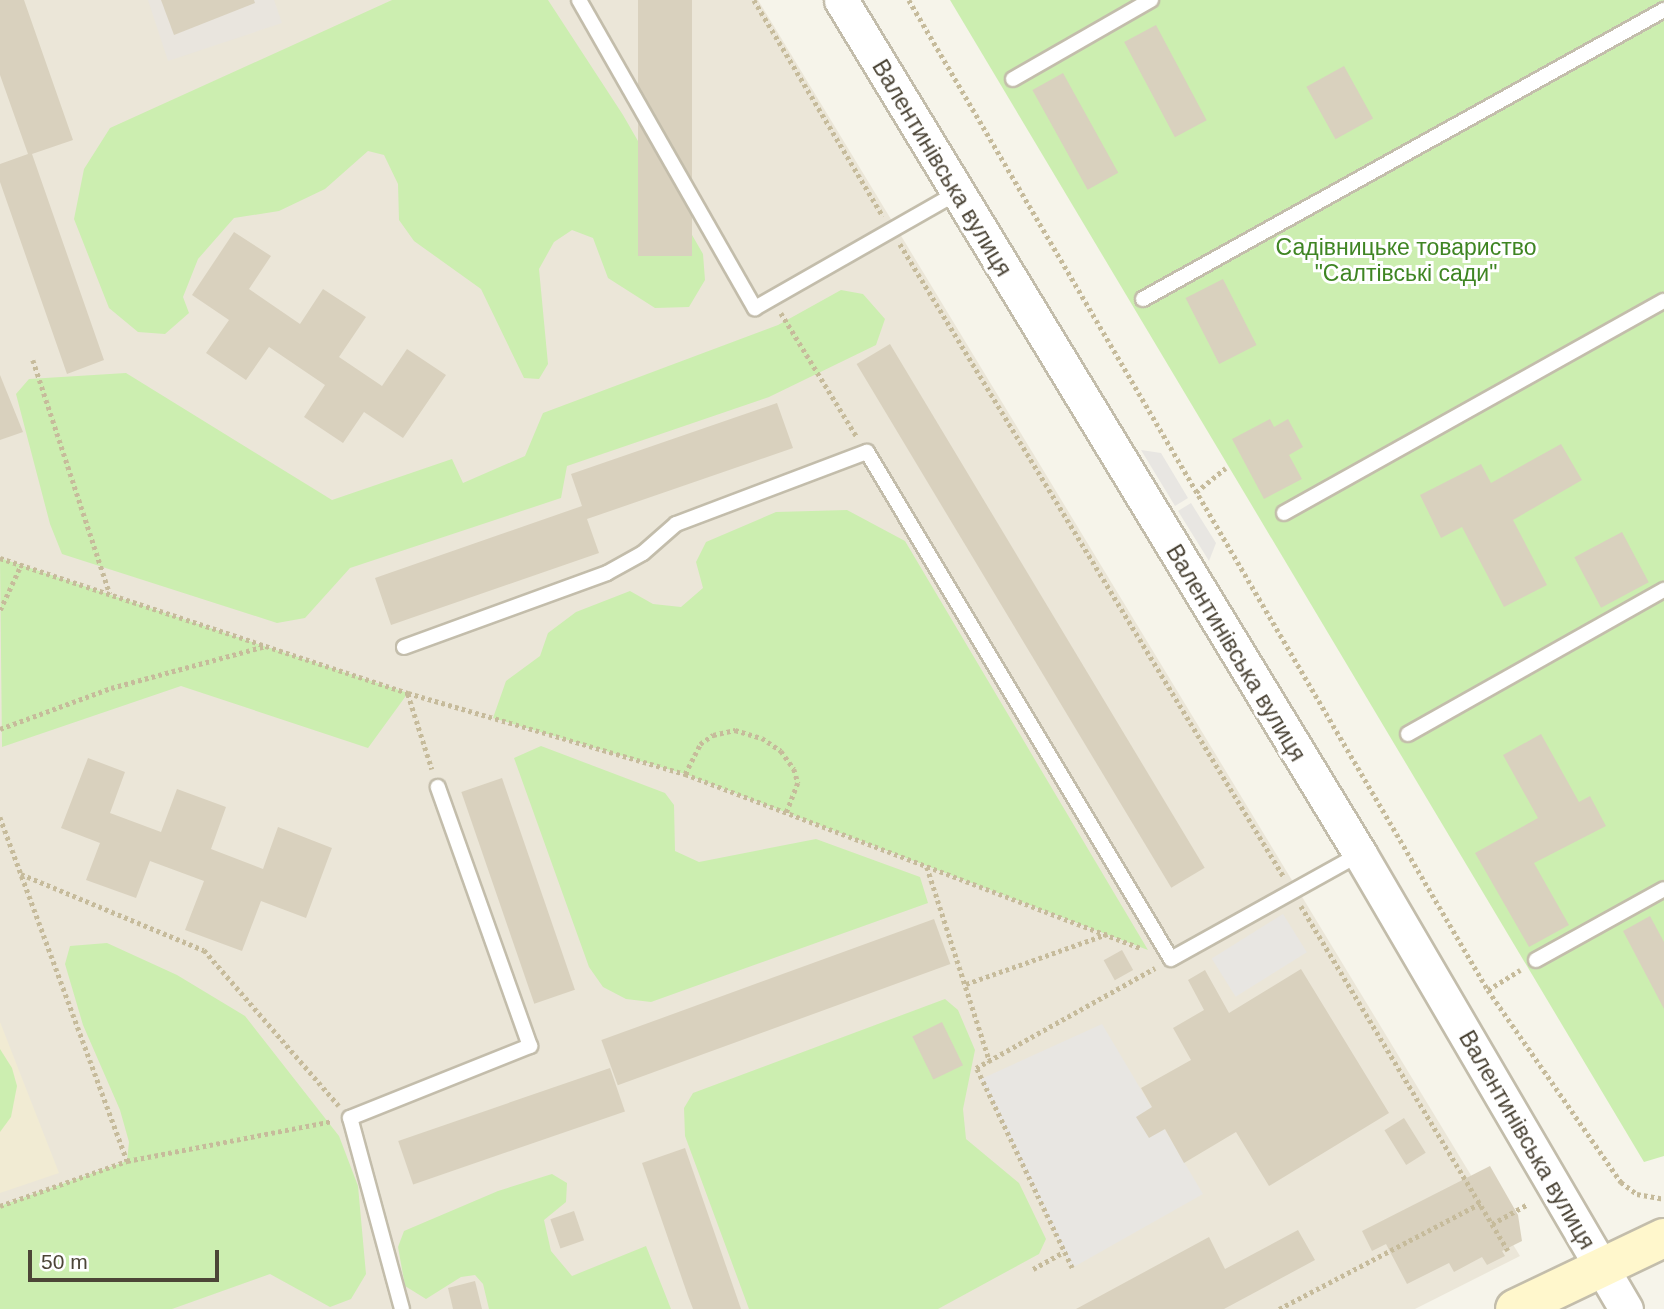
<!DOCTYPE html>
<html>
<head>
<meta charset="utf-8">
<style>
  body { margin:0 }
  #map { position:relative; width:1664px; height:1309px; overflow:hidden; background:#f6f4ea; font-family:Helvetica,sans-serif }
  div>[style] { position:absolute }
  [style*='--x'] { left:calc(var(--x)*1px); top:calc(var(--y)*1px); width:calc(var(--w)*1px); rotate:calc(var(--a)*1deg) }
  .residential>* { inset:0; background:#ebe6d8 }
  .industrial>* { inset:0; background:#e9e5de }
  .education>* { inset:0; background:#f1ebd3 }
  .green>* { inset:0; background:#cceeb0 }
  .parking>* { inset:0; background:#e8e6e2; transform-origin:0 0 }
  .building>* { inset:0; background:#d9d1be; transform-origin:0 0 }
  .path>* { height:4.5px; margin-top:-2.25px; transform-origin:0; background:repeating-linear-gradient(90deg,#c6bb9b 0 3.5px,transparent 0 7px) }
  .roads { filter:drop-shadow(2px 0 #c3bdab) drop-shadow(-2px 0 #c3bdab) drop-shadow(0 2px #c3bdab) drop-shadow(0 -2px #c3bdab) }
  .service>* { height:14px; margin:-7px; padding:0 7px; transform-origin:7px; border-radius:7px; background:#fff }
  .tertiary>* { height:33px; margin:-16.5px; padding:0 16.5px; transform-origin:16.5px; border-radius:16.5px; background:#fff }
  .secondary>* { height:38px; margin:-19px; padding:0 19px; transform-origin:19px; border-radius:19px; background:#fff7cc }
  span { translate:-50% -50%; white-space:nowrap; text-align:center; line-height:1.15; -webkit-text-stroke:6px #fff; paint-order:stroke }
  .street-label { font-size:23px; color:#4c4537 }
  .park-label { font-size:23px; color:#3f8523 }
  .scale { position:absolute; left:28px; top:1250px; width:191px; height:32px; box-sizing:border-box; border:4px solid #4c4537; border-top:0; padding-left:9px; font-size:21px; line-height:24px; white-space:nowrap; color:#4c4537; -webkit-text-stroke:5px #fff; paint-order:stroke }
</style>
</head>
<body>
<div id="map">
  <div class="residential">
    <i style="clip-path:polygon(0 0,758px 0,1520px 1256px,1415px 1309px,0 1309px)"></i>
  </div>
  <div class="industrial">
    <i style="clip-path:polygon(148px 0,274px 0,282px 23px,168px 61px)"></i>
  </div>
  <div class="education">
    <i style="clip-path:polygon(0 1022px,59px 1173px,0 1193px)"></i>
  </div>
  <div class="green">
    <i style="clip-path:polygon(392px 0,548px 0,623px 115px,703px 254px,705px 280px,689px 307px,655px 308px,608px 278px,593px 238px,572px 230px,554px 242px,539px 269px,548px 364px,539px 379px,524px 378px,481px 289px,414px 241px,399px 220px,398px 184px,384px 155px,368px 151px,325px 189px,279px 211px,234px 218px,198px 259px,183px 297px,189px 313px,165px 334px,138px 332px,109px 308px,74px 219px,84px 169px,110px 128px)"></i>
    <i style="clip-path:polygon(950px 0,1664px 0,1664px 1156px,1644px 1162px)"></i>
    <i style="clip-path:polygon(841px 290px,863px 294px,885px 319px,876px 345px,769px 397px,567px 466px,561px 498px,350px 568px,305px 618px,277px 623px,62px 554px,50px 524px,16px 394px,29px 379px,126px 373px,332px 500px,452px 459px,463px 483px,525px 456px,543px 413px,778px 325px)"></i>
    <i style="clip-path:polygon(847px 510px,905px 541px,1148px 950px,685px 774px,493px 718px,506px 681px,540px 656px,548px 633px,576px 612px,630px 591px,653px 604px,681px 607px,703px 588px,696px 562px,706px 542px,776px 512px)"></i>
    <i style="clip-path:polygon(0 558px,261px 645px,408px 693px,368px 748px,181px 686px,2px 747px)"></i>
    <i style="clip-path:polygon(541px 746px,665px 793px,674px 805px,675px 851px,699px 862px,816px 839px,920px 877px,928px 903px,651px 1002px,626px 999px,603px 987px,589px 967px,514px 758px)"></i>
    <i style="clip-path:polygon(107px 943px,177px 975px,245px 1016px,339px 1136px,358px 1186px,366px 1274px,351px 1299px,330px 1307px,270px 1274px,172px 1309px,0 1309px,0 1206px,127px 1161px,129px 1142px,120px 1110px,83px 1025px,65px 964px,70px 946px)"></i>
    <i style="clip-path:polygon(945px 999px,958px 1010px,975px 1050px,963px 1109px,966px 1139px,1019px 1183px,1046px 1239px,1039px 1254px,938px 1309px,749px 1309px,685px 1136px,684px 1108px,693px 1093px)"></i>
    <i style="clip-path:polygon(0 1049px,12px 1068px,17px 1086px,11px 1117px,0 1132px)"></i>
    <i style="clip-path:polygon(552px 1174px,567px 1183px,566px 1202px,544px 1220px,551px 1251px,572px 1276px,646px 1246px,671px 1309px,489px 1309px,483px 1284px,475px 1275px,461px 1277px,426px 1299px,405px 1286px,398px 1247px,404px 1231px,498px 1191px)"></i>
  </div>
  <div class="parking">
    <i style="clip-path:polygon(1141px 450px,1161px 453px,1188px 498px,1175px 506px)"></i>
    <i style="clip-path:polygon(1191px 503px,1216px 543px,1209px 561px,1178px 511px)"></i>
    <i style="left:1283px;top:914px;width:45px;height:84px;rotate:58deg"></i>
    <i style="clip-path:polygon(1102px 1024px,1203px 1194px,1072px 1268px,981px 1079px)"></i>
  </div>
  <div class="building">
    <i style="clip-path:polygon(0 0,24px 0,73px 140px,32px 154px,104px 360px,67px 374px,0 182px,0 164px,28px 154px,0 75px)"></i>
    <i style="clip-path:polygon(161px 0,254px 0,255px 3px,174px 35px)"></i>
    <i style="left:638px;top:0;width:54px;height:256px"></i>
    <i style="left:1156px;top:25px;width:108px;height:36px;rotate:62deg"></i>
    <i style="left:1344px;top:66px;width:60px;height:43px;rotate:61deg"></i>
    <i style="left:1063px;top:73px;width:114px;height:35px;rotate:61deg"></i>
    <i style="clip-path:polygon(234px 232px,271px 256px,249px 289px,300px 324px,323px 289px,366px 317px,339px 357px,382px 386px,407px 349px,446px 375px,403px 438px,364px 412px,343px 443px,304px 417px,325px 385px,269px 347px,246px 380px,206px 353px,229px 320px,192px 295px)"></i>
    <i style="left:1223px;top:279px;width:74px;height:42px;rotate:63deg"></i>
    <i style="left:890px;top:344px;width:611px;height:39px;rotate:59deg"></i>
    <i style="clip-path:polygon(0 375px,23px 432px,0 440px)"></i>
    <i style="clip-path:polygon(777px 403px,793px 448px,587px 519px,599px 553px,391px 625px,375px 578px,582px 506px,571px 474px)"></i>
    <i style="clip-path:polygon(1270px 419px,1274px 427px,1288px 419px,1303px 447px,1289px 455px,1302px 479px,1264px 499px,1232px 439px)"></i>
    <i style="clip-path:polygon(1561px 444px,1582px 480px,1513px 520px,1547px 585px,1504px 607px,1462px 527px,1441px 538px,1420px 495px,1481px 464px,1491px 483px)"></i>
    <i style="left:1622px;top:532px;width:57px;height:54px;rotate:62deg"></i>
    <i style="clip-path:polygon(1541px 734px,1579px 802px,1590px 796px,1606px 826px,1534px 863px,1569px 925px,1529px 947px,1475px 853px,1538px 818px,1503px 755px)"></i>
    <i style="clip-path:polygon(88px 758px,125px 772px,110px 813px,161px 832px,177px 789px,226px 807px,211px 849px,263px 869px,278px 827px,332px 848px,306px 918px,261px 901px,242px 951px,185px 930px,204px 881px,150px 861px,136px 898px,86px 880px,100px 843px,61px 828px)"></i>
    <i style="left:502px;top:778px;width:224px;height:43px;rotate:71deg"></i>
    <i style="clip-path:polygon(1650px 916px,1664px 942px,1664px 1009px,1623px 931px)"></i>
    <i style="left:934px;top:919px;width:48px;height:354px;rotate:70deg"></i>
    <i style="left:1122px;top:950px;width:23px;height:21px;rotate:61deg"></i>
    <i style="clip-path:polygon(1301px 969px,1389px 1113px,1269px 1186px,1236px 1132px,1184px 1163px,1165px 1129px,1149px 1138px,1136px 1117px,1152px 1107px,1141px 1088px,1191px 1060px,1173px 1028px,1204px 1010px,1188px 980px,1205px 970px,1229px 1013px)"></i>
    <i style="left:942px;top:1022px;width:48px;height:33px;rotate:64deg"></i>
    <i style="left:610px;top:1068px;width:46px;height:224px;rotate:71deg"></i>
    <i style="left:1404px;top:1118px;width:41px;height:23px;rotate:58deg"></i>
    <i style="clip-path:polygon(685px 1148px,741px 1309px,693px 1309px,688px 1296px,642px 1163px)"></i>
    <i style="clip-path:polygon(1490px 1166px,1518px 1215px,1522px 1241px,1502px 1251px,1505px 1256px,1487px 1265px,1482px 1257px,1454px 1272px,1449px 1263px,1407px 1284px,1386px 1244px,1372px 1251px,1362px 1231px)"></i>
    <i style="left:574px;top:1211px;width:31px;height:25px;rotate:71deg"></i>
    <i style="clip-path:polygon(1298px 1230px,1315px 1260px,1224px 1309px,1076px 1309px,1209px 1237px,1225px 1269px)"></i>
    <i style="clip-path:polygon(475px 1281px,482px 1309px,453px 1309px,448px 1288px)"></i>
  </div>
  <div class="path">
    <i style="--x:754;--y:0;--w:252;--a:59.2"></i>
    <i style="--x:909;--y:0;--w:1147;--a:59.68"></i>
    <i style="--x:1488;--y:990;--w:234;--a:55.3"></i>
    <i style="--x:1621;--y:1182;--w:20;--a:37"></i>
    <i style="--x:1637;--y:1194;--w:27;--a:10"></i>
    <i style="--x:900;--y:244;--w:740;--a:58.76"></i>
    <i style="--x:781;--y:313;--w:145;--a:58.5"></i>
    <i style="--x:33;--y:360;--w:246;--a:71.8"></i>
    <i style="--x:1196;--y:492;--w:38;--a:-39"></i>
    <i style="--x:0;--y:558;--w:430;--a:18.3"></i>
    <i style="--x:408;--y:693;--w:289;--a:16.3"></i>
    <i style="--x:685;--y:774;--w:488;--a:20.9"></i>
    <i style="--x:0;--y:610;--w:50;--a:-65"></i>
    <i style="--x:408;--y:694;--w:79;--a:72.3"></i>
    <i style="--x:0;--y:729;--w:118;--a:-20.3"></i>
    <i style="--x:111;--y:688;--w:161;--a:-15.2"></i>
    <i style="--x:685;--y:774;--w:34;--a:-63"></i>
    <i style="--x:700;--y:744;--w:16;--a:-35"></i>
    <i style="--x:713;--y:735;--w:23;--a:-13"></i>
    <i style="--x:735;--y:730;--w:28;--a:17"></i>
    <i style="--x:762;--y:738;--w:23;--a:34"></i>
    <i style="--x:781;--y:751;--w:22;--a:54"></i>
    <i style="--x:794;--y:769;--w:15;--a:74"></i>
    <i style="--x:798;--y:783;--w:33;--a:111"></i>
    <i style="--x:0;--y:817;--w:367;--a:69.7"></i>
    <i style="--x:127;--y:1161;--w:209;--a:-11"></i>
    <i style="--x:927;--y:867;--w:205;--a:72.1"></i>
    <i style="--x:21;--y:874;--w:198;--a:22.6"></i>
    <i style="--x:204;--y:950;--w:206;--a:49.1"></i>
    <i style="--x:1301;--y:906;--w:402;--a:59"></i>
    <i style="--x:966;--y:984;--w:150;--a:-19.5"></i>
    <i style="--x:1488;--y:990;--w:38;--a:-32"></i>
    <i style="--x:0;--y:1206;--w:135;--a:-19.5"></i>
    <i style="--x:1492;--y:1224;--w:39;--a:-29"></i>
    <i style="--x:1072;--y:1268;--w:222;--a:-115.6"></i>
    <i style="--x:976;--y:1068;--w:205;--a:-29.2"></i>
    <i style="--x:1033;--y:1269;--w:35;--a:-29"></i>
    <i style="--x:1279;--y:1309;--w:228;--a:-27.7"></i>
  </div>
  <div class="roads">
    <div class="service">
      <i style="--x:579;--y:0;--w:355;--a:60.3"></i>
      <i style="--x:755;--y:308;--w:232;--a:-29.7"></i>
      <i style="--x:1013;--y:79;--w:159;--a:-29.8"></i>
      <i style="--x:1143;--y:299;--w:596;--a:-29.02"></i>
      <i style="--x:1284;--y:513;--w:435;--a:-29.2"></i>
      <i style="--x:404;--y:647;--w:216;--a:-20"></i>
      <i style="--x:607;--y:573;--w:41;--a:-29.1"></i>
      <i style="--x:643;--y:553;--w:44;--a:-41.3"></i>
      <i style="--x:676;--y:524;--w:204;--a:-20.7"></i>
      <i style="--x:867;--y:452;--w:591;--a:59.05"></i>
      <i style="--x:1171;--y:959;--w:216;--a:-29.1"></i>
      <i style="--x:1408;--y:734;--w:294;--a:-29.4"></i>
      <i style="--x:1536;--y:960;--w:146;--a:-29"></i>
      <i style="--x:402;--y:1309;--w:198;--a:-105.2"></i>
      <i style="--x:350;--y:1118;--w:194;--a:-21.8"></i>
      <i style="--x:530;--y:1046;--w:275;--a:-109.6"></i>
    </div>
    <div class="tertiary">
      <i style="--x:841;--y:0;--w:999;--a:58.71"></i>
      <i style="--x:1360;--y:854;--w:527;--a:59.69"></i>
    </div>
    <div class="secondary">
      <i style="--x:1515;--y:1309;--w:165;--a:-25.5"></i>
    </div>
  </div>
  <div class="street-label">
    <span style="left:942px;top:168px;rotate:59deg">Валентинівська вулиця</span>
    <span style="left:1236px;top:653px;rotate:59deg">Валентинівська вулиця</span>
    <span style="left:1527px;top:1140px;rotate:60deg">Валентинівська вулиця</span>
  </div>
  <div class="park-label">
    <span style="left:1406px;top:260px">Садівницьке товариство<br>"Салтівські сади"</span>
  </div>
  <div class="scale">50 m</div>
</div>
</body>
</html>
